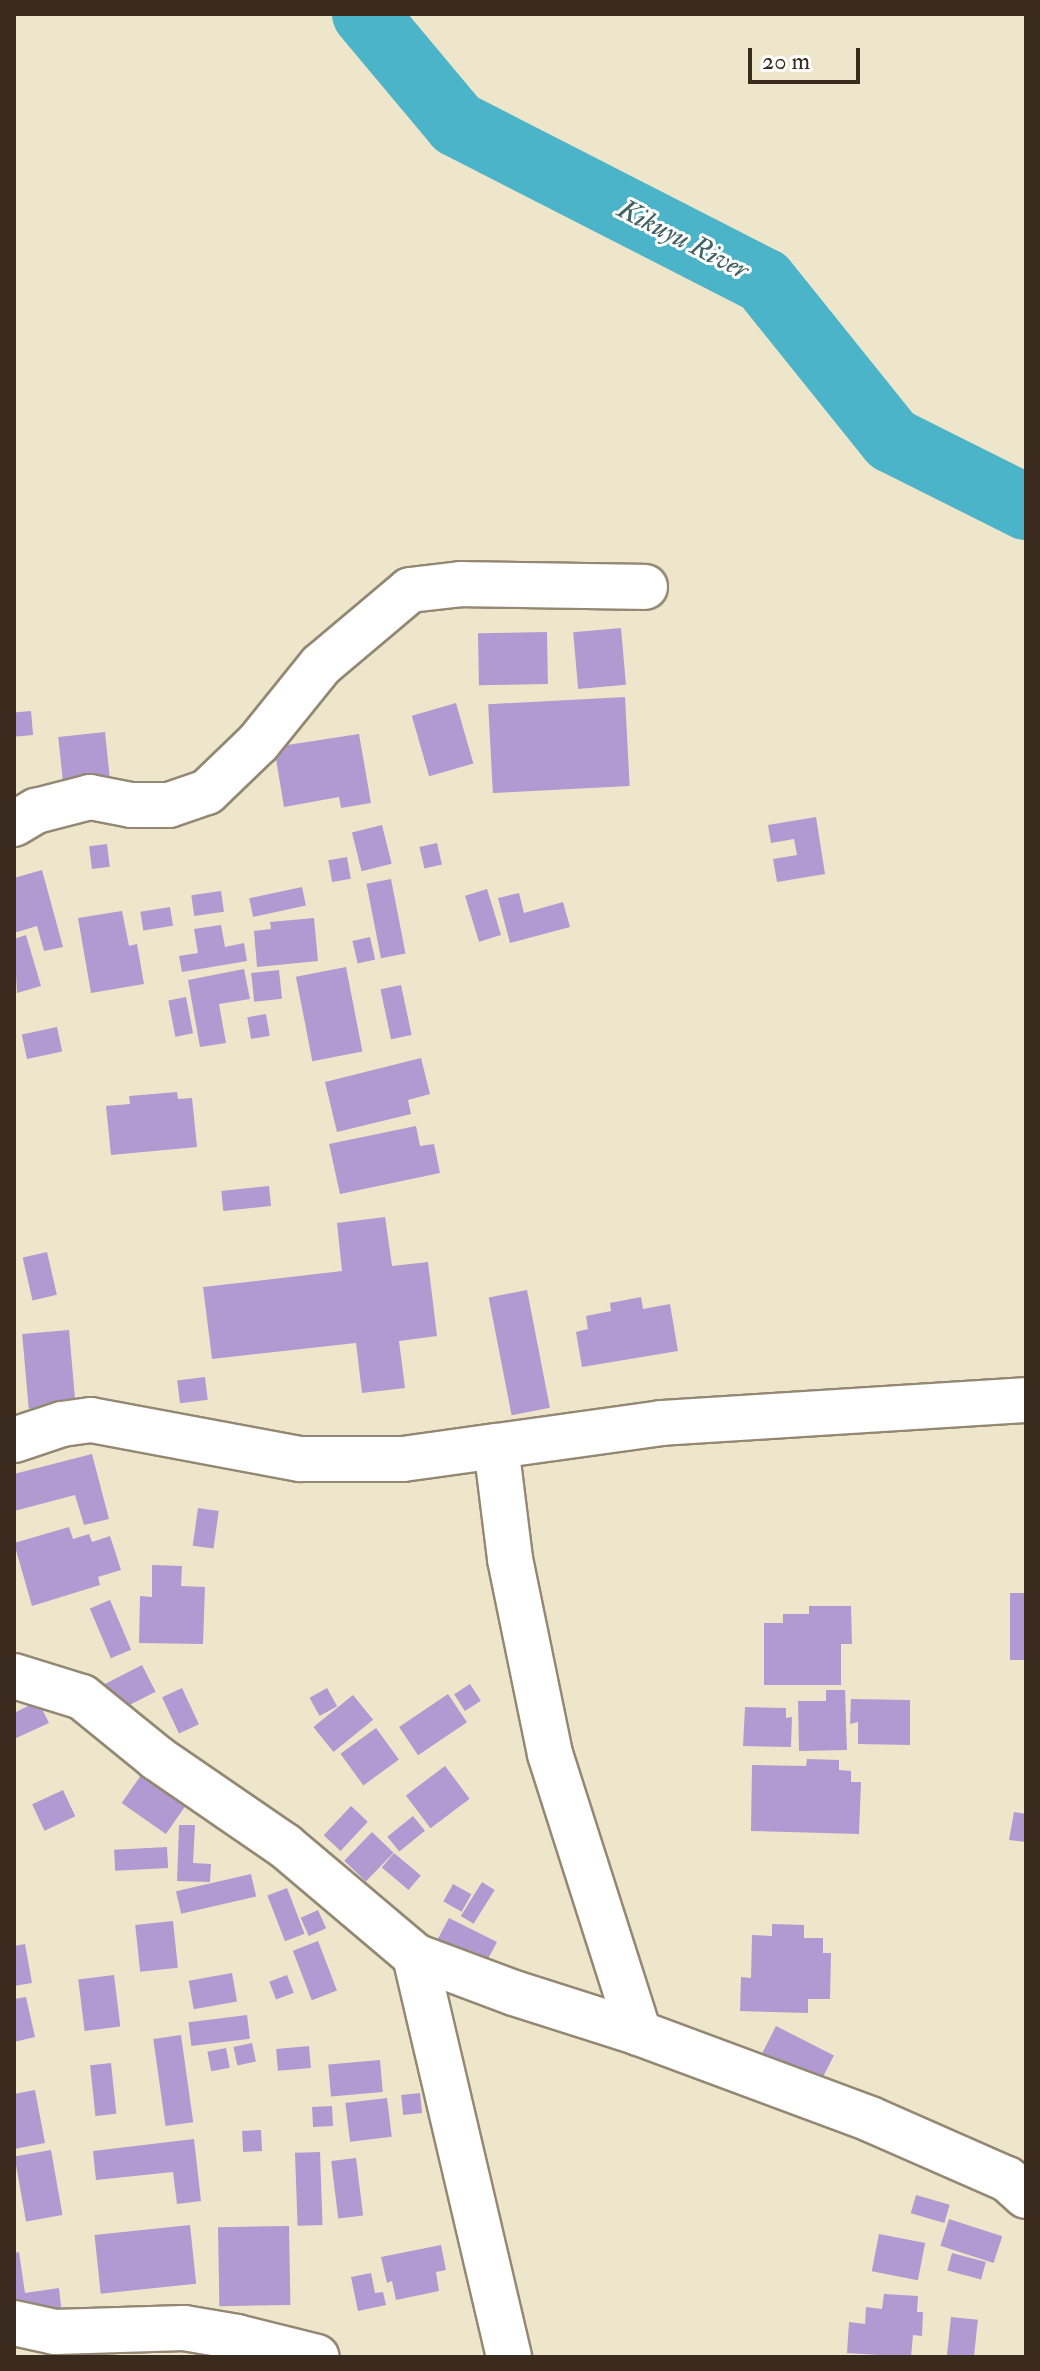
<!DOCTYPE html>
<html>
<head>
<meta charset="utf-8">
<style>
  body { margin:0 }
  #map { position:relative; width:1040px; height:2371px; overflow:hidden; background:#eee6ca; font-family:"IM FELL Double Pica",serif }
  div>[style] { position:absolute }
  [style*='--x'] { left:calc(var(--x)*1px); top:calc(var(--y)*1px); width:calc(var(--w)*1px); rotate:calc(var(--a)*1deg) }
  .river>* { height:66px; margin:-33px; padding:0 33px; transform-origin:33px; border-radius:33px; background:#4bb4c9 }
  .building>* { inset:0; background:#b19ad1; transform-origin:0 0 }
  .roads { filter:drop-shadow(2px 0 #948874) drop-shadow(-2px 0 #948874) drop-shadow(0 2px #948874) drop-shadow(0 -2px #948874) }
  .minor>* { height:44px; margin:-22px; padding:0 22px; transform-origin:22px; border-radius:22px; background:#fff }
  span { translate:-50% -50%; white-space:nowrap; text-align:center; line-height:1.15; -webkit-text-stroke:6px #fff; paint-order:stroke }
  .water-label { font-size:28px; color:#416162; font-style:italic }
  .frame { position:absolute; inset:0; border:16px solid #3b2a1e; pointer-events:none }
  .scale { position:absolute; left:748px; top:48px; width:112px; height:36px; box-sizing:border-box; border:4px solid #3b2a1e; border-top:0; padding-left:10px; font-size:24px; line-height:28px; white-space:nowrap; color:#3b2a1e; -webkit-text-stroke:6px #fff; paint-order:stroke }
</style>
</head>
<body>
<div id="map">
  <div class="river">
    <i style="--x:365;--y:14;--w:143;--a:50.1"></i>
    <i style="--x:457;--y:124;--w:345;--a:27.1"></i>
    <i style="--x:764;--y:281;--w:204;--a:51.2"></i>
    <i style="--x:892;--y:440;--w:150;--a:26.6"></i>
  </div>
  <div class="building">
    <i style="left:621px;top:628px;width:57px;height:48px;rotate:85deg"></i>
    <i style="left:547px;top:632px;width:52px;height:69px;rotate:89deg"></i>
    <i style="left:625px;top:697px;width:89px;height:137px;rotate:87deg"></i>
    <i style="left:456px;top:703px;width:63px;height:46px;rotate:74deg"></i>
    <i style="left:31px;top:711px;width:24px;height:17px;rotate:85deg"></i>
    <i style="left:105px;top:732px;width:49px;height:47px;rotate:84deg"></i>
    <i style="clip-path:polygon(359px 734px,371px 803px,341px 808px,339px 797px,284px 807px,274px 747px)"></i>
    <i style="clip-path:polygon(816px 817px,825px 874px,777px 882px,773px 859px,797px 855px,794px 839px,771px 843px,768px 825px)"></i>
    <i style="left:382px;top:825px;width:40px;height:31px;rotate:76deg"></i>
    <i style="left:437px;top:843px;width:22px;height:18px;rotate:77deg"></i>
    <i style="left:107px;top:844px;width:23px;height:18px;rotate:83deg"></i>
    <i style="left:347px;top:857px;width:22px;height:19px;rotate:80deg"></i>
    <i style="clip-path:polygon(42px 870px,63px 947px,44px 951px,37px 926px,14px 933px,14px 878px)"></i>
    <i style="left:391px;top:879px;width:76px;height:25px;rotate:79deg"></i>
    <i style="left:302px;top:887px;width:19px;height:54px;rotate:78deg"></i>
    <i style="left:487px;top:889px;width:48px;height:23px;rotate:73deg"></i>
    <i style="left:221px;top:891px;width:21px;height:30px;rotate:82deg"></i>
    <i style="clip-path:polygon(519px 893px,524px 913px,563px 902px,570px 927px,510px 943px,498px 898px)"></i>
    <i style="left:170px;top:907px;width:19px;height:30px;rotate:81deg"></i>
    <i style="clip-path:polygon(122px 911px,129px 946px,137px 944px,144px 984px,91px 993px,78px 918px)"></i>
    <i style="clip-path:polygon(314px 918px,318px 961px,257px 967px,254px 931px,271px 929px,270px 922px)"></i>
    <i style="clip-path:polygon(221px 925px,225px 947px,244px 943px,247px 961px,182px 972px,179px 956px,198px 953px,194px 929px)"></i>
    <i style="clip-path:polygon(26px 935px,41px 986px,17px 993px,14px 939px)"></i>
    <i style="left:370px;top:937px;width:23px;height:18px;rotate:77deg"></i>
    <i style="left:346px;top:967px;width:86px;height:51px;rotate:79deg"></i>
    <i style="clip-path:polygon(244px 969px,250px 999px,219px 1004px,226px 1043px,200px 1047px,188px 980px)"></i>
    <i style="left:279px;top:970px;width:29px;height:28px;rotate:84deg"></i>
    <i style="left:401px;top:985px;width:51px;height:21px;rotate:78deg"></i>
    <i style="left:186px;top:997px;width:37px;height:18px;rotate:79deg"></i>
    <i style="left:266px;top:1014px;width:22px;height:19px;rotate:80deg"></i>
    <i style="left:57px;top:1027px;width:25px;height:36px;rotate:78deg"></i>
    <i style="clip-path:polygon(421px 1058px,430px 1094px,408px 1100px,411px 1114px,337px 1132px,325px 1082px)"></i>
    <i style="clip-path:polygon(177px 1092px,178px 1099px,192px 1098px,197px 1147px,111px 1155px,106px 1106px,130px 1104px,129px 1096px)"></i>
    <i style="clip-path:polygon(416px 1126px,420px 1146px,434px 1144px,440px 1173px,340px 1194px,329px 1144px)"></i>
    <i style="left:269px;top:1186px;width:20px;height:48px;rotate:84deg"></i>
    <i style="clip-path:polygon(385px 1217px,392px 1266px,428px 1262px,437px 1336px,399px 1341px,405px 1388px,362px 1393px,356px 1343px,212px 1359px,203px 1287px,342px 1271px,337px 1223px)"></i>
    <i style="left:47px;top:1252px;width:44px;height:25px;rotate:77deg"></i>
    <i style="left:527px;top:1290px;width:120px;height:39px;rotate:79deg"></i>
    <i style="clip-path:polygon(641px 1297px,643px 1309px,670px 1304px,678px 1351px,582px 1367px,576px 1332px,588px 1329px,586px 1316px,611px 1311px,610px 1303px)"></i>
    <i style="left:69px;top:1330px;width:75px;height:47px;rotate:85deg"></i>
    <i style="left:205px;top:1377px;width:23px;height:28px;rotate:83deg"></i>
    <i style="clip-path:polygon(92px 1454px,109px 1519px,84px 1525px,75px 1495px,14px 1511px,14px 1474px)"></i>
    <i style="left:198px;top:1508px;width:21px;height:38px;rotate:8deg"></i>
    <i style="clip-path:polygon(69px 1527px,73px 1539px,89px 1534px,92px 1542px,110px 1536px,121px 1570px,98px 1577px,100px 1585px,32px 1606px,14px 1543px)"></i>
    <i style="clip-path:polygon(152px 1565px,182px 1566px,181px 1586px,205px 1587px,203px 1644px,139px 1643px,140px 1596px,152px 1597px)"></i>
    <i style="left:1026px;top:1593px;width:67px;height:16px;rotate:90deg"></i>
    <i style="left:110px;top:1600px;width:54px;height:22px;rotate:67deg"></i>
    <i style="clip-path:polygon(809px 1606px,851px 1606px,852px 1644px,841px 1644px,841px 1685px,764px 1685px,764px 1623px,783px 1623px,783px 1614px,809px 1614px)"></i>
    <i style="left:142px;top:1665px;width:30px;height:46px;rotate:63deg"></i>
    <i style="left:470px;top:1684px;width:20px;height:19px;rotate:57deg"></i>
    <i style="left:182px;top:1688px;width:40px;height:22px;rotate:65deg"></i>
    <i style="left:327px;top:1688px;width:21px;height:20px;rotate:61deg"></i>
    <i style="clip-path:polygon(826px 1690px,845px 1690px,847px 1750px,799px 1751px,798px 1701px,826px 1701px)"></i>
    <i style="left:448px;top:1694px;width:34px;height:59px;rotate:56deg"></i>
    <i style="left:353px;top:1695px;width:32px;height:51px;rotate:51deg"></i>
    <i style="clip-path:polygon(851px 1699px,910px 1700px,910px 1745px,858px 1744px,858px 1722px,850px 1724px)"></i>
    <i style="clip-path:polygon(38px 1701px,49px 1723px,14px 1739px,14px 1713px)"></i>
    <i style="clip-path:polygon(745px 1707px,786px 1708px,786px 1718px,792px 1717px,791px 1747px,743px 1746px)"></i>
    <i style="left:376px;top:1728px;width:39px;height:44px;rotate:54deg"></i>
    <i style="clip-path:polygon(807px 1759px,839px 1760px,839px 1770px,851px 1771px,851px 1782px,861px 1782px,859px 1834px,751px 1831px,752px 1765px,806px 1766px)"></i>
    <i style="left:445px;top:1766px;width:41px;height:49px;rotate:53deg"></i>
    <i style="left:144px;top:1771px;width:54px;height:39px;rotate:35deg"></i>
    <i style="left:63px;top:1790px;width:29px;height:34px;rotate:65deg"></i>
    <i style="left:351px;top:1806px;width:23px;height:40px;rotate:43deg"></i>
    <i style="clip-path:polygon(1014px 1812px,1026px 1814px,1026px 1842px,1009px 1840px)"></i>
    <i style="left:413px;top:1816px;width:19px;height:33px;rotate:51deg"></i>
    <i style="clip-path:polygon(179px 1825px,195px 1825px,193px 1863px,211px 1864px,210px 1882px,177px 1881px)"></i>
    <i style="left:372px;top:1832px;width:30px;height:40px;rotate:44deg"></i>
    <i style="left:167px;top:1847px;width:21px;height:53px;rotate:87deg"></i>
    <i style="left:394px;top:1853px;width:35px;height:19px;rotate:40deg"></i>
    <i style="left:251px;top:1874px;width:23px;height:77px;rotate:77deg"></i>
    <i style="left:482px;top:1882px;width:15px;height:40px;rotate:32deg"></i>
    <i style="left:453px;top:1884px;width:21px;height:20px;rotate:29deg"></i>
    <i style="left:287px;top:1888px;width:49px;height:21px;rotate:69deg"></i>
    <i style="left:318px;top:1910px;width:20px;height:19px;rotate:66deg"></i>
    <i style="clip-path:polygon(449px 1918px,497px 1942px,488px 1959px,474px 1952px,468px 1964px,434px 1946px)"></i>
    <i style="left:173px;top:1921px;width:47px;height:38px;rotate:84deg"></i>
    <i style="clip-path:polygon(772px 1924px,804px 1925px,804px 1938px,823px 1938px,823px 1953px,831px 1953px,830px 1999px,808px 1999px,808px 2013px,740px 2011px,741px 1977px,751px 1978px,752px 1935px,772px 1936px)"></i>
    <i style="left:318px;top:1941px;width:53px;height:27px;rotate:69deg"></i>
    <i style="clip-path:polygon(25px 1944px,32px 1983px,14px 1986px,14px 1946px)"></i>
    <i style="left:232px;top:1973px;width:29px;height:44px;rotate:80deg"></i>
    <i style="left:114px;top:1975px;width:52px;height:36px;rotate:83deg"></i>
    <i style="left:287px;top:1975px;width:19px;height:19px;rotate:69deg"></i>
    <i style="clip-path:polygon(26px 1997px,35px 2037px,14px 2042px,14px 1999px)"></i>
    <i style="left:247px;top:2015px;width:24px;height:59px;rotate:83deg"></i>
    <i style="left:776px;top:2026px;width:65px;height:30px;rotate:27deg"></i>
    <i style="left:181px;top:2035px;width:88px;height:28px;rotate:82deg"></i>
    <i style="left:252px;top:2043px;width:19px;height:19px;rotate:78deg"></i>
    <i style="left:309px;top:2046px;width:22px;height:33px;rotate:85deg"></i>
    <i style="left:226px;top:2048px;width:20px;height:19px;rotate:79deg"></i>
    <i style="left:380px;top:2060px;width:32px;height:52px;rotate:85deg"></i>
    <i style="left:111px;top:2063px;width:51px;height:21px;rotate:84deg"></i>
    <i style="clip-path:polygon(35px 2090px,45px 2143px,14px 2149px,14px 2094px)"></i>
    <i style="left:420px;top:2093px;width:20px;height:19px;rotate:84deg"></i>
    <i style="left:387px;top:2098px;width:39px;height:42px;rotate:83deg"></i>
    <i style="left:332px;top:2106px;width:20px;height:20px;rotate:87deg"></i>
    <i style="left:261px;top:2130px;width:21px;height:19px;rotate:87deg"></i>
    <i style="clip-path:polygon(194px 2139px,201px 2201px,177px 2204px,173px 2172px,96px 2180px,93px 2151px)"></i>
    <i style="left:51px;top:2150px;width:66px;height:37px;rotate:80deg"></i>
    <i style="left:320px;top:2152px;width:73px;height:25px;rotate:88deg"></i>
    <i style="left:356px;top:2158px;width:58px;height:25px;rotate:83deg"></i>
    <i style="left:916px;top:2195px;width:35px;height:19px;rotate:16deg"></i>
    <i style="left:949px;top:2219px;width:56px;height:28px;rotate:18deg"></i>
    <i style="left:190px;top:2225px;width:59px;height:96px;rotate:84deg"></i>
    <i style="left:289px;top:2226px;width:79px;height:71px;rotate:89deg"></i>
    <i style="left:879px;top:2234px;width:47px;height:38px;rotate:11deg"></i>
    <i style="clip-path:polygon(441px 2245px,446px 2270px,436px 2272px,439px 2291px,396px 2300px,392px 2281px,387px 2283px,381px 2257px)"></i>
    <i style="clip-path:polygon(19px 2252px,25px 2293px,59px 2288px,62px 2314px,14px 2320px,14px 2253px)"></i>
    <i style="left:952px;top:2253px;width:35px;height:18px;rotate:15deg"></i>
    <i style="clip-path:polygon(371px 2273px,375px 2293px,383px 2292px,386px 2305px,358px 2311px,351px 2277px)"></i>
    <i style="clip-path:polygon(884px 2294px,918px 2296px,917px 2312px,923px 2312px,922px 2336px,913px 2335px,911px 2357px,847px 2353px,849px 2322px,865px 2324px,866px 2307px,882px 2309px)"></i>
    <i style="left:951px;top:2317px;width:27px;height:40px;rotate:6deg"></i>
  </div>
  <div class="roads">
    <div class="minor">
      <i style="--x:14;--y:824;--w:26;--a:-31"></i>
      <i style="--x:36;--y:811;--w:56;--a:-14.5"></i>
      <i style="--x:90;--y:797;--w:42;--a:11"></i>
      <i style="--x:131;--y:805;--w:38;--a:0"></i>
      <i style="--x:169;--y:805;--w:40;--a:-18.9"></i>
      <i style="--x:207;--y:792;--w:71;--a:-43.9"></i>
      <i style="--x:258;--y:743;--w:100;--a:-51.1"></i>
      <i style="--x:321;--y:665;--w:116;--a:-40.1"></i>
      <i style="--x:410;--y:590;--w:51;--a:-6.7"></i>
      <i style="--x:461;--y:584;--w:184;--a:0.9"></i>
      <i style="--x:14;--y:1440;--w:51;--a:-18.4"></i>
      <i style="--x:62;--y:1424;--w:29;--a:-8"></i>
      <i style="--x:91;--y:1420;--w:213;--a:10.6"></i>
      <i style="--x:300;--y:1459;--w:103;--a:0"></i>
      <i style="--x:403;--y:1459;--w:260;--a:-7.9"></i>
      <i style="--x:661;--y:1423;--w:366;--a:-3.6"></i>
      <i style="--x:496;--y:1446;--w:114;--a:82.9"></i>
      <i style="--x:510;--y:1559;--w:199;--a:78.4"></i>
      <i style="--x:550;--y:1754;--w:293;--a:72.3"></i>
      <i style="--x:14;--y:1676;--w:71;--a:17.2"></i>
      <i style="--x:82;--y:1697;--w:97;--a:39.1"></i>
      <i style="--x:157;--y:1758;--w:155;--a:34.5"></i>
      <i style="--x:285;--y:1846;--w:170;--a:40.2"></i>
      <i style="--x:415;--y:1956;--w:106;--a:20.5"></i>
      <i style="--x:514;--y:1993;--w:131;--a:17.7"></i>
      <i style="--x:639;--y:2033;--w:246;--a:20.4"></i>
      <i style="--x:870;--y:2119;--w:150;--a:23.7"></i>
      <i style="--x:1007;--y:2179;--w:25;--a:42"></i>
      <i style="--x:415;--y:1956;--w:412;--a:76.8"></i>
      <i style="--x:14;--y:2323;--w:42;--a:12.4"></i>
      <i style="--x:55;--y:2332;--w:129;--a:-1.8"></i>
      <i style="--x:184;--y:2328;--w:54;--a:9.6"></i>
      <i style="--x:237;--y:2337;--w:82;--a:14"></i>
    </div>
  </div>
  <div class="water-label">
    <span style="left:683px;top:240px;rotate:27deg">Kikuyu River</span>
  </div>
  <div class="frame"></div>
  <div class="scale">20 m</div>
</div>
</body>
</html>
